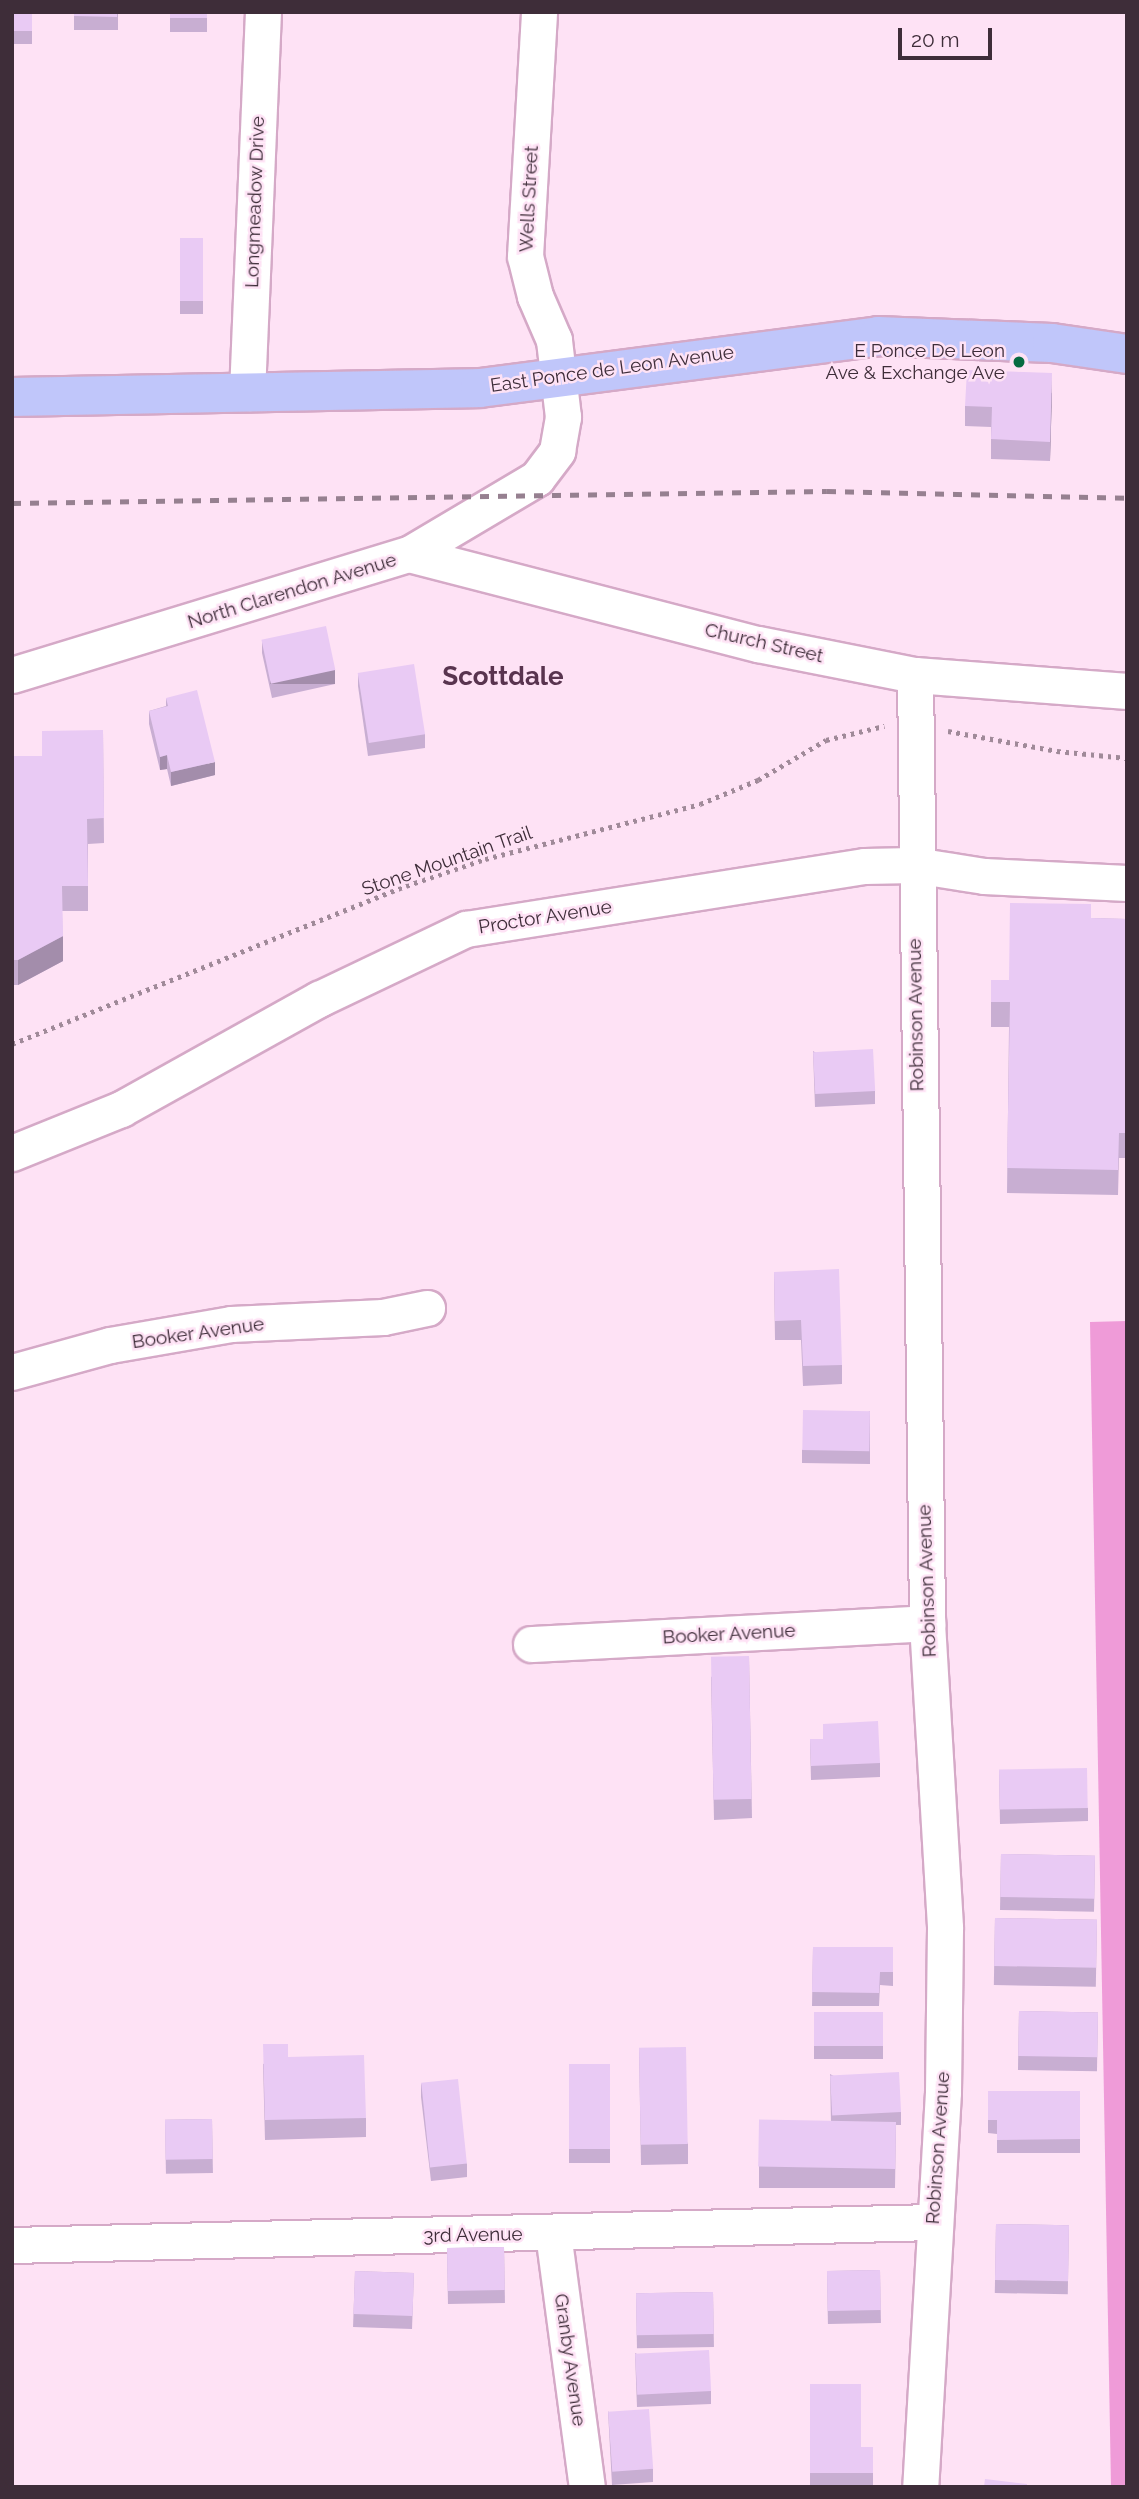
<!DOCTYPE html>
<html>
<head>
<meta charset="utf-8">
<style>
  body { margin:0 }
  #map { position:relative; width:1139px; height:2499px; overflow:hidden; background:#fee2f5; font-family:Raleway,sans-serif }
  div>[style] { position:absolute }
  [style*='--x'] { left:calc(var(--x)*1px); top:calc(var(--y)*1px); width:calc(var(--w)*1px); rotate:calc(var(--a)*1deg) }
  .green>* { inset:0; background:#ef9bd8 }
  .path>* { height:4.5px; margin-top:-2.25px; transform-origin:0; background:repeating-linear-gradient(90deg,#a08a99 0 3.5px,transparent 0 8.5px) }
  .roads { filter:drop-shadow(2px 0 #d5a9c7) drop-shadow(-2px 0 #d5a9c7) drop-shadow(0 2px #d5a9c7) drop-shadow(0 -2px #d5a9c7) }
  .minor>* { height:35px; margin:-17.5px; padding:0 17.5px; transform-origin:17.5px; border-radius:17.5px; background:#fff }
  .major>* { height:38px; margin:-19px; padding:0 19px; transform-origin:19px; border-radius:19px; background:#c0c6fa }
  .rail>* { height:5px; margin-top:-2.5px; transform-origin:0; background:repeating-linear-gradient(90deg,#968090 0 9px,transparent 0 18px) }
  .wall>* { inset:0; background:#c8aed2; transform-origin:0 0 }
  .shaded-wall>* { inset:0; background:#a38dab; transform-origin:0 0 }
  .building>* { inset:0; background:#e9caf4; transform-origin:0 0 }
  .dots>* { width:19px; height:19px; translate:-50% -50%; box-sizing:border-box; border:4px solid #fee2f5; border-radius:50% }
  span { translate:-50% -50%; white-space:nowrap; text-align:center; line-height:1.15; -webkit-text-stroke:5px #fee2f5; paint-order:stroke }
  .street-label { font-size:19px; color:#3e2d39 }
  .poi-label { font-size:19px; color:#3e2d39 }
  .right { translate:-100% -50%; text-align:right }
  .district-label { font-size:26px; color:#59344f; font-weight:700 }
  .frame { position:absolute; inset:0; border:14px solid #3e2d39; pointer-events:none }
  .scale { position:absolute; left:898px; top:28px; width:94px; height:32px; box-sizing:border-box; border:4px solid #3e2d39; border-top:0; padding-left:9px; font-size:21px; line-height:24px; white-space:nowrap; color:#3e2d39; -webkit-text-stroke:5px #fee2f5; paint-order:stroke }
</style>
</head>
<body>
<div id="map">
  <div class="green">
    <i style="clip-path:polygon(1127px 1321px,1127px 2487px,1111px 2487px,1090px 1322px)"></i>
  </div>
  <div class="path">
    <i style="--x:948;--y:731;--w:111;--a:10.4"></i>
    <i style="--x:1057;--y:751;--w:70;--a:5.7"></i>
    <i style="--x:12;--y:1044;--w:424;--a:-21.9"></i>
    <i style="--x:406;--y:886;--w:83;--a:-18.9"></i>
    <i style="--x:485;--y:859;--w:222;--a:-14.3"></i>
    <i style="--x:700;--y:804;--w:63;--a:-22.5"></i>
    <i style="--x:758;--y:780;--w:79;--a:-30.5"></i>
    <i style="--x:826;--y:740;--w:60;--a:-13.6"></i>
  </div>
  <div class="roads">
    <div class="minor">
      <i style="--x:247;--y:393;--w:381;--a:-87.6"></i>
      <i style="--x:409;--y:554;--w:360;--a:14.5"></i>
      <i style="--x:758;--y:644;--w:160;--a:11.2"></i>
      <i style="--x:915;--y:675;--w:213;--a:4.3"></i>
      <i style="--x:12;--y:675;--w:415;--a:-17"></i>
      <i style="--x:409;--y:554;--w:149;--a:-30.7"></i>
      <i style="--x:537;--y:478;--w:34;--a:-53"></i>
      <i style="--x:557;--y:451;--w:35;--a:-80"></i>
      <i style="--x:563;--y:417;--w:78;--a:-96.7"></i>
      <i style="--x:554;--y:340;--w:48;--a:-113.4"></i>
      <i style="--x:535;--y:296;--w:41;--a:-104"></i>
      <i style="--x:525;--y:256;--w:244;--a:-86.7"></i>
      <i style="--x:915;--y:675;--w:948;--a:89.27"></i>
      <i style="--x:927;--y:1623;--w:306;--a:86.6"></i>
      <i style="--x:945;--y:1928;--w:164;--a:90.7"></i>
      <i style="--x:943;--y:2092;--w:396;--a:93.3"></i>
      <i style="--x:12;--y:1153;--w:118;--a:-22"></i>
      <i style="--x:121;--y:1109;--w:227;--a:-29.1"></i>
      <i style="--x:319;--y:999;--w:163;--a:-25.5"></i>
      <i style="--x:466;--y:929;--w:403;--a:-9"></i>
      <i style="--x:864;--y:866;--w:50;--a:-1.1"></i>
      <i style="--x:914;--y:865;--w:71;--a:8.9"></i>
      <i style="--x:984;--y:876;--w:143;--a:2.8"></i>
      <i style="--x:12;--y:1372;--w:102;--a:-15.4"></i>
      <i style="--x:110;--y:1345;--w:123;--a:-9.8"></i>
      <i style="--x:231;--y:1324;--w:152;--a:-2.6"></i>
      <i style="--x:383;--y:1317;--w:45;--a:-11.6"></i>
      <i style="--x:531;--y:1644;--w:397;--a:-3"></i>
      <i style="--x:553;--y:2233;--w:256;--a:82.4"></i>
      <i style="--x:12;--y:2245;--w:921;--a:-1.43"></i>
    </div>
    <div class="major">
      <i style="--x:12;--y:397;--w:468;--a:-1.1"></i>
      <i style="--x:480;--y:388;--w:401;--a:-7.4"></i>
      <i style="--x:878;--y:336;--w:174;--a:2.3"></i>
      <i style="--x:1052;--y:343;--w:76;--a:8.3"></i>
    </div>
  </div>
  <div class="rail">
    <i style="--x:12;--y:503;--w:815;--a:-0.84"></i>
    <i style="--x:827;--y:491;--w:300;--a:1.3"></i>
  </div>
  <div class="wall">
    <i style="left:12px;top:12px;width:20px;height:32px"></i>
    <i style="left:74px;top:12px;width:44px;height:18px"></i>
    <i style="clip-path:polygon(207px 12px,207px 32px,170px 32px,170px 18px)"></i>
    <i style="left:180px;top:238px;width:23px;height:76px"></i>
    <i style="clip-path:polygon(1052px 393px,1050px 461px,991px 459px,991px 427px,965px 426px,965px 406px)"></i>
    <i style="clip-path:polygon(262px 640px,335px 684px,272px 698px,262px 653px)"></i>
    <i style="clip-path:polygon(358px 673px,425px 734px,425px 748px,368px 756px,358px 686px)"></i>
    <i style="clip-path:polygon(166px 698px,215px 775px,171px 786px,167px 769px,160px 770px,149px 724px,149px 711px,166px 706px)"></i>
    <i style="clip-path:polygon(103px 730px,104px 843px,88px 844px,88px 911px,62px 911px,63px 961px,18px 985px,12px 985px,12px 756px,42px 756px)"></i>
    <i style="clip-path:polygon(1091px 918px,1127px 919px,1127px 1158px,1119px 1158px,1118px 1195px,1007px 1193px,1009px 1027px,991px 1027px,991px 980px,1009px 980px)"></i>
    <i style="clip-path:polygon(813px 1051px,875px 1091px,875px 1104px,815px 1107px)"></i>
    <i style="clip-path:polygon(774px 1272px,842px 1365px,842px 1384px,803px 1386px,801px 1340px,775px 1340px)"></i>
    <i style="clip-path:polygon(870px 1411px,870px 1464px,802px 1463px,802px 1450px)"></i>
    <i style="clip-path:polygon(749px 1656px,752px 1818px,714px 1820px,711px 1677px)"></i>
    <i style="clip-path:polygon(810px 1739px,880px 1763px,880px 1777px,811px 1780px)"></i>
    <i style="clip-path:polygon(999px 1771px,1088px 1808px,1088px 1821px,1000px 1824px)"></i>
    <i style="left:1001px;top:1854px;width:94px;height:56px;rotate:1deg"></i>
    <i style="left:995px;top:1918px;width:102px;height:67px;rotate:1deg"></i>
    <i style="clip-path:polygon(813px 1947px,893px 1947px,893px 1986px,880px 1985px,879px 2006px,812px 2006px)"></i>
    <i style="left:1019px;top:2011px;width:79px;height:59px;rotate:1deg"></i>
    <i style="left:883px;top:2012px;width:47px;height:69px;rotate:90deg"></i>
    <i style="clip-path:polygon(639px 2049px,688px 2144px,688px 2164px,641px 2165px)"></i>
    <i style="clip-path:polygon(288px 2057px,366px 2118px,366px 2137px,265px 2140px,263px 2064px)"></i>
    <i style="left:569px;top:2064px;width:41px;height:99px"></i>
    <i style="clip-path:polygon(830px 2074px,901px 2112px,901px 2125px,896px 2125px,895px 2188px,759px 2188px,759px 2123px,831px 2123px)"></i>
    <i style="clip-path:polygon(421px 2083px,467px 2164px,467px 2177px,431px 2181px,421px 2097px)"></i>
    <i style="clip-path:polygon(988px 2091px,1080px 2091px,1080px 2153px,997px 2153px,997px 2134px,988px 2133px)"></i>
    <i style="left:212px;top:2119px;width:54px;height:47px;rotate:89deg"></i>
    <i style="left:996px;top:2224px;width:73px;height:69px;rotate:1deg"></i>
    <i style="left:504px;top:2247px;width:56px;height:57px;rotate:89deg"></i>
    <i style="left:880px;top:2270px;width:53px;height:53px;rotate:89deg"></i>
    <i style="left:355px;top:2271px;width:59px;height:56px;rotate:2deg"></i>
    <i style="left:713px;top:2292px;width:55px;height:77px;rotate:89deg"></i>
    <i style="clip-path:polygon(635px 2353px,711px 2391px,711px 2404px,637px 2407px)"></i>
    <i style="clip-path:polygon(810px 2384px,861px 2447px,873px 2447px,873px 2487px,810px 2487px)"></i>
    <i style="clip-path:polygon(608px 2411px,653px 2469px,653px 2482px,612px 2485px)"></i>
  </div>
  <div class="shaded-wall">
    <i style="clip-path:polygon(1052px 373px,1052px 393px,1050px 461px,1050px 442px)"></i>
    <i style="left:335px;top:670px;width:14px;height:65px;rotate:90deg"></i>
    <i style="clip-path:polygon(167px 755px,167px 769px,160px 770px,160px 757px)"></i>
    <i style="clip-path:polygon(215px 762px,215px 775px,171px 786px,171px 772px)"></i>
    <i style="clip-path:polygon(63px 936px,63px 961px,18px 985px,18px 960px)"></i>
  </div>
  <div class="building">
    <i style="left:12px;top:12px;width:20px;height:19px"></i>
    <i style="clip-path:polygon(74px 12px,117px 12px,117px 17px,74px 16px)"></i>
    <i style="left:170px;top:12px;width:37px;height:6px"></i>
    <i style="left:180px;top:238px;width:23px;height:63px"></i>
    <i style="clip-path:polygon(967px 370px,1052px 373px,1050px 442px,991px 439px,992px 407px,965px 406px)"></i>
    <i style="left:326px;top:626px;width:45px;height:66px;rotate:78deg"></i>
    <i style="left:414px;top:664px;width:71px;height:57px;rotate:81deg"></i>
    <i style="clip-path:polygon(197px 690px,215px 762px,171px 772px,167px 755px,160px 757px,149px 711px,168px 706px,166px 698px)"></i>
    <i style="clip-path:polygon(103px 730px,104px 818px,87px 819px,88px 886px,62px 886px,63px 936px,18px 960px,12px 960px,12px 756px,42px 756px,42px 731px)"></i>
    <i style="clip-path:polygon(1010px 903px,1091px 904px,1091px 918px,1127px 919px,1127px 1133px,1119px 1133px,1118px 1170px,1007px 1168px,1010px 1002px,991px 1002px,991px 980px,1009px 980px)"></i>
    <i style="left:873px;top:1049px;width:42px;height:60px;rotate:87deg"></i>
    <i style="clip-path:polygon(839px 1269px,842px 1365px,803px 1366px,801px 1320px,775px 1321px,774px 1272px)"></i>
    <i style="left:803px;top:1410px;width:67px;height:40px;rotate:1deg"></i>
    <i style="left:749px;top:1656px;width:143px;height:38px;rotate:89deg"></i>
    <i style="clip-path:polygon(878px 1721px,880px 1763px,811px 1766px,810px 1739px,823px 1739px,823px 1724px)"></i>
    <i style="left:1087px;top:1768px;width:40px;height:88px;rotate:89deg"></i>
    <i style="left:1001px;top:1854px;width:94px;height:43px;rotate:1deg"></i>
    <i style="left:995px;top:1918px;width:102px;height:48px;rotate:1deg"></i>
    <i style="clip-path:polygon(813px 1947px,893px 1947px,893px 1972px,880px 1972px,879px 1993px,812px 1992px)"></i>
    <i style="left:1019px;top:2011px;width:79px;height:45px;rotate:1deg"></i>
    <i style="left:883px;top:2012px;width:34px;height:69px;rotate:90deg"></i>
    <i style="clip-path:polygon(263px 2044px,288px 2044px,288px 2057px,364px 2055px,366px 2118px,265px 2120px)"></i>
    <i style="left:686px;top:2047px;width:97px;height:47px;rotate:89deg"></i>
    <i style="left:569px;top:2064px;width:41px;height:85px"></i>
    <i style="left:899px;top:2072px;width:40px;height:69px;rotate:87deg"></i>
    <i style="left:458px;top:2079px;width:85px;height:37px;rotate:84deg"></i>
    <i style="clip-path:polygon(988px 2091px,1080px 2091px,1080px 2139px,997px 2140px,997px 2120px,988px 2120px)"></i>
    <i style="left:212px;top:2119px;width:40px;height:47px;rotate:89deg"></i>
    <i style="left:896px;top:2122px;width:47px;height:137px;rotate:91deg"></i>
    <i style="left:996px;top:2224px;width:73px;height:56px;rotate:1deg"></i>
    <i style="left:504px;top:2247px;width:43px;height:57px;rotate:89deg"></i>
    <i style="left:880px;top:2270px;width:40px;height:53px;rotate:89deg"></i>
    <i style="left:355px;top:2271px;width:59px;height:43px;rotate:2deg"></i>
    <i style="left:713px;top:2292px;width:42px;height:77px;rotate:89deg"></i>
    <i style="left:709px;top:2350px;width:41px;height:74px;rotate:87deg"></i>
    <i style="clip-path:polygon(810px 2384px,861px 2384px,861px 2447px,873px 2447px,873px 2473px,810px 2473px)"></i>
    <i style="left:649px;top:2409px;width:60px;height:41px;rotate:86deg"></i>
    <i style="clip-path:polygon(985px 2479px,1027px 2484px,1027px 2487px,984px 2487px)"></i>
  </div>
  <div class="dots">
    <i style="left:1019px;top:362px;background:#076b41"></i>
  </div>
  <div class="street-label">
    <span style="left:529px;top:199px;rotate:-87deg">Wells Street</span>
    <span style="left:255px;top:202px;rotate:-88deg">Longmeadow Drive</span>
    <span style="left:612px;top:369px;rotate:-8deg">East Ponce de Leon Avenue</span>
    <span style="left:292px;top:591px;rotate:-17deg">North Clarendon Avenue</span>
    <span style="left:764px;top:643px;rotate:13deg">Church Street</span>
    <span style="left:447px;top:861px;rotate:-19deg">Stone Mountain Trail</span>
    <span style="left:545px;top:917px;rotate:-9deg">Proctor Avenue</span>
    <span style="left:916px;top:1015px;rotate:-91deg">Robinson Avenue</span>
    <span style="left:198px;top:1333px;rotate:-8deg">Booker Avenue</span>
    <span style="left:927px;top:1581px;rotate:-92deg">Robinson Avenue</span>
    <span style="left:729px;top:1634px;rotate:-3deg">Booker Avenue</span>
    <span style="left:938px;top:2148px;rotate:-86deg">Robinson Avenue</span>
    <span style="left:473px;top:2235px;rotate:-1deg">3rd Avenue</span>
    <span style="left:570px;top:2360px;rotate:82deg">Granby Avenue</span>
  </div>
  <div class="poi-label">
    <span class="right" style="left:1005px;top:362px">E Ponce De Leon<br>Ave &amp; Exchange Ave</span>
  </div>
  <div class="district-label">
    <span style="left:503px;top:677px">Scottdale</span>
  </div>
  <div class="frame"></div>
  <div class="scale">20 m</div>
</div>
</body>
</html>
